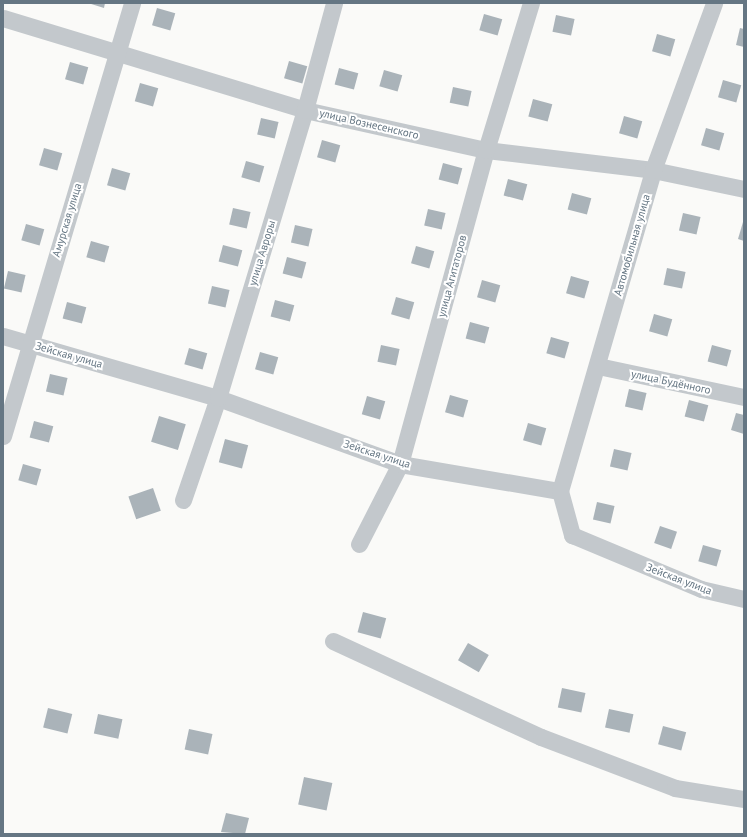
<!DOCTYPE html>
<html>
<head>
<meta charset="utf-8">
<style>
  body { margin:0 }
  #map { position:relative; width:747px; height:837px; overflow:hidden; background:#fafaf8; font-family:"PT Sans",sans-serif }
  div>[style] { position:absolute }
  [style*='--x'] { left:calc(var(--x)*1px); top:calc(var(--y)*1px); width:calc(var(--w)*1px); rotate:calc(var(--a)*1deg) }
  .building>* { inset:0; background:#aab3b9; transform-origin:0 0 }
  .minor>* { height:17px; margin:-8.5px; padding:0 8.5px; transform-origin:8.5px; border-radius:8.5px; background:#c3c8cc }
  span { translate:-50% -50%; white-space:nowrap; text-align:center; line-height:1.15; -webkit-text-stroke:4px #fff; paint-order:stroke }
  .street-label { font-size:11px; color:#657683 }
  .frame { position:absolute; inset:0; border:4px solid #657683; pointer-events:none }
</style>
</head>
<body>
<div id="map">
  <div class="building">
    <i style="clip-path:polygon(88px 3px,105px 3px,104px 8px)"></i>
    <i style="left:157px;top:8px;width:19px;height:18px;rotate:16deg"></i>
    <i style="left:484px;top:14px;width:19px;height:17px;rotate:16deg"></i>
    <i style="left:556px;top:15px;width:19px;height:17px;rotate:12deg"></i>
    <i style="clip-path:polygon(740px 28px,744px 29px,744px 47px,736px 45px)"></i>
    <i style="left:657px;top:34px;width:19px;height:18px;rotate:16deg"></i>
    <i style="left:289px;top:61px;width:19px;height:18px;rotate:16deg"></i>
    <i style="left:70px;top:62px;width:19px;height:18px;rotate:16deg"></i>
    <i style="left:339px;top:68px;width:20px;height:17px;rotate:15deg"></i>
    <i style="left:384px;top:70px;width:19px;height:17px;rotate:16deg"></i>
    <i style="left:723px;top:80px;width:19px;height:18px;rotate:16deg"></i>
    <i style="left:140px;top:83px;width:19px;height:19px;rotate:16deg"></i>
    <i style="left:453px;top:87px;width:19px;height:16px;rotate:12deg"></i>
    <i style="left:533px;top:99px;width:20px;height:18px;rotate:15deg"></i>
    <i style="left:624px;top:116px;width:19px;height:18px;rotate:16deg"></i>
    <i style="left:261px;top:118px;width:18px;height:17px;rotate:13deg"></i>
    <i style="left:706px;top:128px;width:19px;height:18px;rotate:16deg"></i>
    <i style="left:322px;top:140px;width:19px;height:18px;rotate:16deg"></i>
    <i style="left:44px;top:148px;width:19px;height:18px;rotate:16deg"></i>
    <i style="left:246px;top:161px;width:19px;height:17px;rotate:16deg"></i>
    <i style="left:443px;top:163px;width:20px;height:17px;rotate:15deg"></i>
    <i style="left:112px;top:168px;width:19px;height:18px;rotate:16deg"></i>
    <i style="left:508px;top:179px;width:20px;height:17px;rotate:15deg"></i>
    <i style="left:572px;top:193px;width:20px;height:17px;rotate:15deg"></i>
    <i style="left:233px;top:208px;width:18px;height:17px;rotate:13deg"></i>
    <i style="left:428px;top:209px;width:18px;height:17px;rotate:13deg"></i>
    <i style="left:683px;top:213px;width:18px;height:18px;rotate:13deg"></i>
    <i style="clip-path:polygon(743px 222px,744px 222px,744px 241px,738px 239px)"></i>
    <i style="left:26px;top:224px;width:19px;height:17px;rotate:16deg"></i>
    <i style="left:295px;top:225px;width:18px;height:18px;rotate:13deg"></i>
    <i style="left:91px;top:241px;width:19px;height:17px;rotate:16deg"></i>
    <i style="left:223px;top:245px;width:20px;height:17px;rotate:15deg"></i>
    <i style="left:416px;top:246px;width:19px;height:18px;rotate:16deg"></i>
    <i style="left:287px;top:257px;width:20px;height:17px;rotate:15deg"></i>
    <i style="left:667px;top:268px;width:19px;height:17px;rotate:12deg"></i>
    <i style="left:8px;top:271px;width:18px;height:18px;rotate:13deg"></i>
    <i style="left:571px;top:276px;width:19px;height:18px;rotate:16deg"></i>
    <i style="left:482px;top:280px;width:19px;height:18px;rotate:16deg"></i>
    <i style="left:212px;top:286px;width:18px;height:18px;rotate:13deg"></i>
    <i style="left:396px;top:297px;width:19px;height:18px;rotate:16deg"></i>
    <i style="left:275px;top:300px;width:20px;height:17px;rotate:15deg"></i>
    <i style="left:67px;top:302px;width:20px;height:17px;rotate:15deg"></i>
    <i style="left:654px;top:314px;width:19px;height:18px;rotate:16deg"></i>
    <i style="left:470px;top:322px;width:20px;height:17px;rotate:15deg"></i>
    <i style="left:551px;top:337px;width:19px;height:17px;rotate:16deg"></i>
    <i style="left:381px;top:345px;width:19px;height:17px;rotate:12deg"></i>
    <i style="left:712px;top:345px;width:20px;height:17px;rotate:15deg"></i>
    <i style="left:189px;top:348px;width:19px;height:17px;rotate:16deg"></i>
    <i style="left:260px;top:352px;width:19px;height:18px;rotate:16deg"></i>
    <i style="left:50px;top:374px;width:18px;height:18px;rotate:13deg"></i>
    <i style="left:629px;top:389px;width:18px;height:18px;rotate:13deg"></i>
    <i style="left:450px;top:395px;width:19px;height:18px;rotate:16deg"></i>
    <i style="left:367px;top:396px;width:19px;height:19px;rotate:16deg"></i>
    <i style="left:689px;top:400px;width:20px;height:17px;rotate:15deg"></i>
    <i style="clip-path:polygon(736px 413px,744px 415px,744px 434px,731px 430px)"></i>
    <i style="left:159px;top:416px;width:28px;height:27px;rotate:17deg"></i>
    <i style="left:34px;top:421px;width:20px;height:17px;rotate:15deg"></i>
    <i style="left:528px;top:423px;width:19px;height:18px;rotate:16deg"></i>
    <i style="left:225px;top:439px;width:24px;height:24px;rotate:15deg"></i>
    <i style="left:614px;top:449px;width:18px;height:18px;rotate:13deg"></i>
    <i style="left:23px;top:464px;width:19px;height:17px;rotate:16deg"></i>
    <i style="left:153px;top:488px;width:24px;height:26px;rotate:71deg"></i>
    <i style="left:597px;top:502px;width:18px;height:18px;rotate:13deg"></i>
    <i style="left:660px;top:526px;width:18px;height:18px;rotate:19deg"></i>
    <i style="left:703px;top:545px;width:19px;height:17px;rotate:16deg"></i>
    <i style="left:363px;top:612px;width:24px;height:21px;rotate:15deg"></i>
    <i style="left:468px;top:643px;width:24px;height:20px;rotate:30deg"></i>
    <i style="left:562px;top:688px;width:24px;height:20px;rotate:12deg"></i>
    <i style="left:48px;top:708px;width:25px;height:20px;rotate:14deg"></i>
    <i style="left:609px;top:709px;width:25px;height:19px;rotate:12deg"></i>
    <i style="left:98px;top:714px;width:25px;height:20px;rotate:12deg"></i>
    <i style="left:663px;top:726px;width:24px;height:19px;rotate:15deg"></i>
    <i style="left:189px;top:729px;width:24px;height:21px;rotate:12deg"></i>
    <i style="left:304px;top:777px;width:29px;height:28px;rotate:12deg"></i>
    <i style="clip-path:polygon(226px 813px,249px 818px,245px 834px,221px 832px)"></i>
  </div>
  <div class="minor">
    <i style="--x:3;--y:18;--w:316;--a:16.9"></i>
    <i style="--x:305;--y:110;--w:185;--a:12.5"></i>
    <i style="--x:486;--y:150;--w:168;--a:6.8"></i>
    <i style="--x:653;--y:170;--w:93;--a:11.8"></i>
    <i style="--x:3;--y:336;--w:224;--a:16.1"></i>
    <i style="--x:218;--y:398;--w:194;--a:19.9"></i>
    <i style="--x:400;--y:464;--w:162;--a:9.6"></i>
    <i style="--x:560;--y:491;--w:46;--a:74.7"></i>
    <i style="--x:572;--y:535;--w:140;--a:22.7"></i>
    <i style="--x:701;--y:589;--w:44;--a:13.1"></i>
    <i style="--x:598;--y:366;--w:149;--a:12"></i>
    <i style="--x:3;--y:436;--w:452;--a:-73.4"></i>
    <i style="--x:560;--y:491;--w:334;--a:-73.8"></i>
    <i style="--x:653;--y:170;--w:178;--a:-69.9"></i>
    <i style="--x:183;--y:500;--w:108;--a:-71.1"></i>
    <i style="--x:218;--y:398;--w:301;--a:-73.2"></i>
    <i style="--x:305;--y:110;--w:111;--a:-74.8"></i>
    <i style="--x:359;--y:544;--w:90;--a:-62.9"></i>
    <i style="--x:400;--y:464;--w:326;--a:-74.7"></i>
    <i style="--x:486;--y:150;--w:154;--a:-73"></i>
    <i style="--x:333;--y:641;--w:229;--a:24.8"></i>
    <i style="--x:541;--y:737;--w:143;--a:20.8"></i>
    <i style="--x:675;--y:788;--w:70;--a:9.1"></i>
  </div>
  <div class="street-label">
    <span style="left:369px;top:124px;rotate:13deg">улица Вознесенского</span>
    <span style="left:67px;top:220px;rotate:-73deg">Амурская улица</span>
    <span style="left:632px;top:245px;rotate:-74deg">Автомобильная улица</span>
    <span style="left:262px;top:253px;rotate:-73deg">улица Авроры</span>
    <span style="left:452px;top:276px;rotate:-75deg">улица Агитаторов</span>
    <span style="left:69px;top:355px;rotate:16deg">Зейская улица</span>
    <span style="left:671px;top:382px;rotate:12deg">улица Будённого</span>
    <span style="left:377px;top:454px;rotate:18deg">Зейская улица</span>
    <span style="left:679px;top:579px;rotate:21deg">Зейская улица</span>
  </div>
  <div class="frame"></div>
</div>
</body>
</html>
